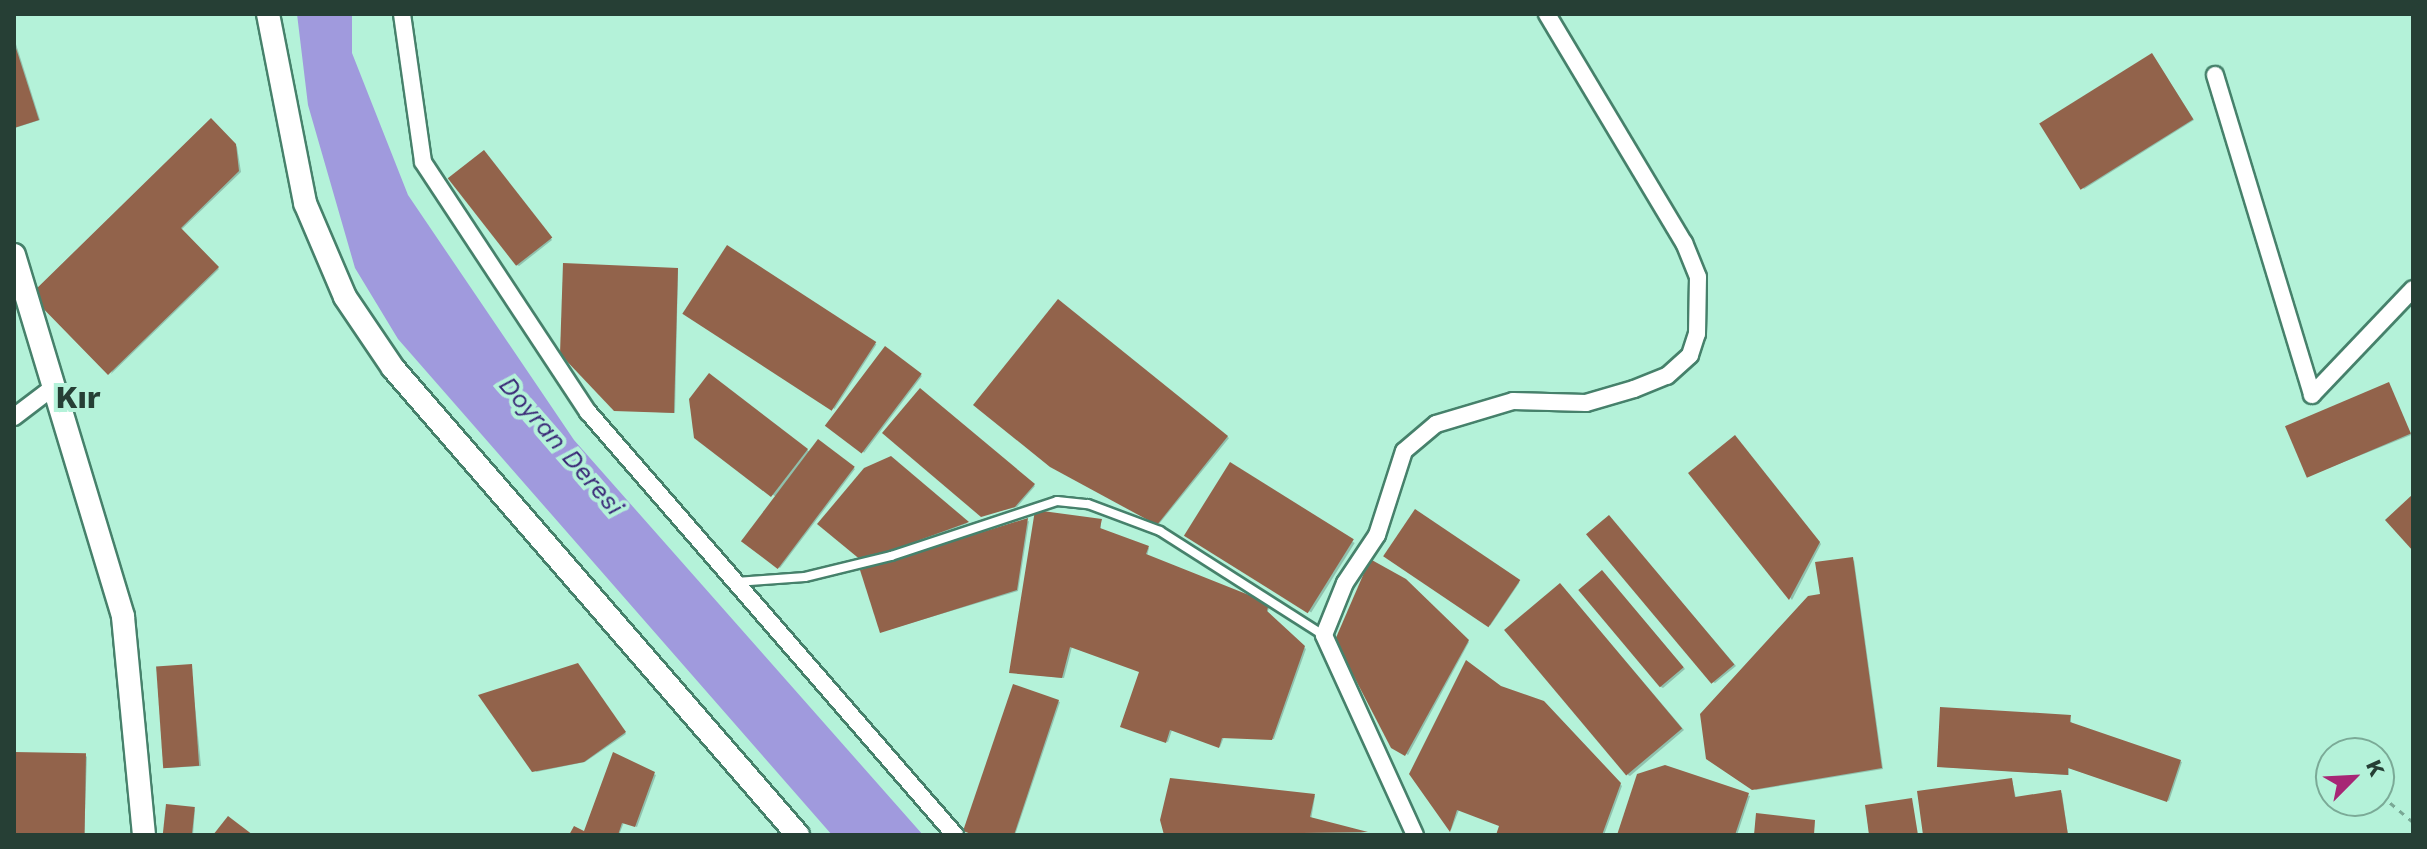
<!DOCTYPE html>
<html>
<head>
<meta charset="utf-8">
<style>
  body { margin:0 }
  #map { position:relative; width:2427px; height:849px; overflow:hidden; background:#b4f2d9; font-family:"Work Sans",sans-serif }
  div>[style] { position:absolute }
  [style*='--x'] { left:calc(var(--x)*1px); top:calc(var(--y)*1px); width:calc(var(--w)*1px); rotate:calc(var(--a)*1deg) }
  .water>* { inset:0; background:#a09add }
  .shadow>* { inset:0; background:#0003; transform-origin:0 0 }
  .building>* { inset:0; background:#92634b; transform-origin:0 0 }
  .path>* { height:3px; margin-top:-1.5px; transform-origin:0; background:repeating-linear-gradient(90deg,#79a895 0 6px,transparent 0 12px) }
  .roads { filter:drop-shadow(2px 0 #46816b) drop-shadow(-2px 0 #46816b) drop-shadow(0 2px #46816b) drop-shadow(0 -2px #46816b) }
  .lane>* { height:8px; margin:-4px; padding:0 4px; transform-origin:4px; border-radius:4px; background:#fff }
  .street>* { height:16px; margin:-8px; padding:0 8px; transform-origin:8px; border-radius:8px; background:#fff }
  .secondary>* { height:22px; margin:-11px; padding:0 11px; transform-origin:11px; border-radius:11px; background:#fff }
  span { translate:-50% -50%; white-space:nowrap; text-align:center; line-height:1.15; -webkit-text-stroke:8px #b4f2d9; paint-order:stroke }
  .water-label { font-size:26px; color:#3a2977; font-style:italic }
  .district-label { font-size:32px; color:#263f35; font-weight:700 }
  .frame { position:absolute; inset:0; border:16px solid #263f35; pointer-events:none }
  .north { position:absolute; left:2315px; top:737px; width:80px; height:80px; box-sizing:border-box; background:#b4f2d9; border:2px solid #7baa97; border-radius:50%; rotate:66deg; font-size:22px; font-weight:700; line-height:32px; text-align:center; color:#263f35 }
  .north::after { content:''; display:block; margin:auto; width:28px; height:36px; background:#a72675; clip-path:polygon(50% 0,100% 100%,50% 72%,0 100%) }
</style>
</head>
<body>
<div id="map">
  <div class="water">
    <i style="clip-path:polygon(297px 14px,352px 14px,352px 53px,408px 195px,574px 440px,923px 835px,832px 835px,398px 339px,355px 268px,308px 105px)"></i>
  </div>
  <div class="shadow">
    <i style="clip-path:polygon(14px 38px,40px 120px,15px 128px,14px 128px)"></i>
    <i style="clip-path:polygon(2154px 57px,2194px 120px,2084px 189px,2083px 188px)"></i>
    <i style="clip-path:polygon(213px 122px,237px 147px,241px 172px,181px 230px,219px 269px,111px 374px)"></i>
    <i style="clip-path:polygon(486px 154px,552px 240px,519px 266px,517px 265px)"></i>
    <i style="left:728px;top:248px;width:177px;height:77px;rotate:33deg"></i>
    <i style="clip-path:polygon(678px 270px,675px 413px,617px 410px)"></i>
    <i style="clip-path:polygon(1059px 301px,1229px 438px,1159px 524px,1051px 466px)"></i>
    <i style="left:886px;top:349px;width:45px;height:96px;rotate:37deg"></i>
    <i style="clip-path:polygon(709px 376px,810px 452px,818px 441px,855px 469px,780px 568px,743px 541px,776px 497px,696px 437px)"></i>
    <i style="clip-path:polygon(2389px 384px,2411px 435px,2309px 476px)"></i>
    <i style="clip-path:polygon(920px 390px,1035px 486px,1017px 507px,982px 515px)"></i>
    <i style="clip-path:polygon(1737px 439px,1821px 544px,1792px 600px,1691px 473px)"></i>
    <i style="clip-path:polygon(893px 460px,968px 523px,865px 561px)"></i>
    <i style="left:1230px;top:465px;width:147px;height:82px;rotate:32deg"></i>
    <i style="left:1415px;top:512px;width:126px;height:52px;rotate:34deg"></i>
    <i style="clip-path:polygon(1611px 519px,1736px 666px,1715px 683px,1713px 682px)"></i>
    <i style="clip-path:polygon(1029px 521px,1018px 591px,881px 632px,863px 572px)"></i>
    <i style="clip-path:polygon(1101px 521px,1101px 530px,1149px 548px,1147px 556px,1270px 606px,1267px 613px,1306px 649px,1274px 739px,1224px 737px,1220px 747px,1172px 730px,1168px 742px,1122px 726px,1141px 671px,1072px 647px,1064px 678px,1013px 673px)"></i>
    <i style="clip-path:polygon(1854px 560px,1883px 769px,1756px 790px,1708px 758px)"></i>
    <i style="clip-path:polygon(1604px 573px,1685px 669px,1663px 688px,1661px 687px)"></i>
    <i style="clip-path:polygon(1408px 582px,1469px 642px,1408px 755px,1392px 746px)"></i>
    <i style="clip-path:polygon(1562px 586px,1684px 730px,1630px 776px,1628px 775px)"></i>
    <i style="clip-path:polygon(191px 666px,201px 766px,168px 768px,166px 767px)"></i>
    <i style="clip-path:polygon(579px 667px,626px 734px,585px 762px,536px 772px)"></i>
    <i style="clip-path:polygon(1014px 686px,1060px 702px,1015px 835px,978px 835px)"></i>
    <i style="clip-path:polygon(1501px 688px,1545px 704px,1622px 786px,1604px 835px,1498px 835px,1502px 825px,1459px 810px,1451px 830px,1411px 774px)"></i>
    <i style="clip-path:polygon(2070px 717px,2072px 725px,2182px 762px,2169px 801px,2069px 768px,2069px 775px,1941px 767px)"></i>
    <i style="left:14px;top:754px;width:73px;height:81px;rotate:2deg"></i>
    <i style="clip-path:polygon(614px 755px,656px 775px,637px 827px,624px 822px,619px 835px,572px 835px,585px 834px)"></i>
    <i style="clip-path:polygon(1665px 767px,1750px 796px,1737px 835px,1619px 835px)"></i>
    <i style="clip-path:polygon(1171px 780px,1315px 796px,1311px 820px,1369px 834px,1166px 835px,1162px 819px)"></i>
    <i style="clip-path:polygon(2012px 780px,2016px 798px,2062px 793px,2068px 835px,1925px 835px)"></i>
    <i style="clip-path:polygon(195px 809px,193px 835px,164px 835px)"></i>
  </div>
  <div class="building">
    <i style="clip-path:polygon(14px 42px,39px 120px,14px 128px)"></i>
    <i style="left:2152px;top:53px;width:78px;height:133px;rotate:58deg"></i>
    <i style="clip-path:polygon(211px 118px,236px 144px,239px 171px,181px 228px,219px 267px,108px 375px,30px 295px)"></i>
    <i style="left:484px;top:150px;width:111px;height:46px;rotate:52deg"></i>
    <i style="left:727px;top:245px;width:178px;height:82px;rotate:33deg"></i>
    <i style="clip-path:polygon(563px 263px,678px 268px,674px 413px,614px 411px,560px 354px)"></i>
    <i style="clip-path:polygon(1058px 299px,1228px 436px,1157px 525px,1050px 467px,973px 405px)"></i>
    <i style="left:885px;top:346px;width:46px;height:100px;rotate:37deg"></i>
    <i style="clip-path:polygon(709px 373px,808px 449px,771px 497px,694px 438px,689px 399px)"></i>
    <i style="left:2389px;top:382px;width:56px;height:113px;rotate:67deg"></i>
    <i style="clip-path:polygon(920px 388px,1035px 484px,1015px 507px,981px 517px,882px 433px)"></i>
    <i style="clip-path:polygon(1735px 435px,1820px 542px,1789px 600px,1688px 473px)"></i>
    <i style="left:818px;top:439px;width:46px;height:128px;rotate:37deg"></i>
    <i style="clip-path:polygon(891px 456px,969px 522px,862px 561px,817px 524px,864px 468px)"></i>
    <i style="left:1230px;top:462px;width:146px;height:87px;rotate:32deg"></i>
    <i style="clip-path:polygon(2413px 494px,2413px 551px,2385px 520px)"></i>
    <i style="left:1415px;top:509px;width:127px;height:57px;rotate:34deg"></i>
    <i style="clip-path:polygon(1035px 510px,1102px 519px,1100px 528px,1149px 546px,1146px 554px,1269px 603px,1267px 611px,1305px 646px,1272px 740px,1222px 738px,1219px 748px,1170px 730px,1166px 743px,1120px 727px,1139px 672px,1070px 647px,1062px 678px,1009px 673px)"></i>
    <i style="left:1609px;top:515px;width:195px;height:30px;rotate:50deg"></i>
    <i style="clip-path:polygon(1028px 518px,1017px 590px,880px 633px,860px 570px)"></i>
    <i style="clip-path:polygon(1853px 557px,1882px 768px,1752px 790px,1706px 759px,1700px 714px,1808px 596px,1820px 594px,1815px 562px)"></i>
    <i style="clip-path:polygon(1370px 559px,1406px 579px,1469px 640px,1405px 756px,1391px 748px,1335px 640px)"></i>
    <i style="left:1602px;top:570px;width:127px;height:31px;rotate:50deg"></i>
    <i style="left:1560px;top:583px;width:190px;height:73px;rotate:50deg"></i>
    <i style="clip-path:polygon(1466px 660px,1501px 686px,1544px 701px,1621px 783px,1602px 835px,1496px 835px,1499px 826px,1457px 810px,1450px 832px,1409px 774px)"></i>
    <i style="clip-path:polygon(578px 663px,626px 732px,584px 762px,532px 772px,478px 695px)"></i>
    <i style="left:192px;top:664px;width:102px;height:36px;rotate:86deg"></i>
    <i style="clip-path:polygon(1013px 684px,1059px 700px,1014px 835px,974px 835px,963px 831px)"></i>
    <i style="clip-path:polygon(1940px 707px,2071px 715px,2070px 722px,2181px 760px,2167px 802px,2068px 768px,2068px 775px,1937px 767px)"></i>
    <i style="left:14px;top:752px;width:72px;height:83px;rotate:1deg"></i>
    <i style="clip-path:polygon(613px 752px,655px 772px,635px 827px,622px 823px,618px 835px,569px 835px,574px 826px,584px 831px)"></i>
    <i style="clip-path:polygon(1665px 765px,1749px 793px,1735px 835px,1617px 835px,1637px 774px)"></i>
    <i style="clip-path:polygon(1170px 778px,1315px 794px,1310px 817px,1368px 832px,1164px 835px,1160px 820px)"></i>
    <i style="clip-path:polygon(2012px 778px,2015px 797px,2061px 790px,2068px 835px,1923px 835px,1917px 791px)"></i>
    <i style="clip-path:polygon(1912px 798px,1918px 835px,1869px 835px,1865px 805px)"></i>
    <i style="left:166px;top:804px;width:29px;height:31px;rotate:6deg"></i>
    <i style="clip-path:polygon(1756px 813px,1815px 820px,1814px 835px,1754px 835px)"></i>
    <i style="clip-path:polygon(228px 816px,253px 835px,213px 835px)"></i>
  </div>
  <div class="path">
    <i style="--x:2381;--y:795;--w:42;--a:40.2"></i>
  </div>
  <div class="roads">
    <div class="lane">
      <i style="--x:736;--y:582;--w:69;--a:-4.1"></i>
      <i style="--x:805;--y:577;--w:89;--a:-13.7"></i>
      <i style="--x:891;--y:556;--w:175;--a:-18.3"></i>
      <i style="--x:1057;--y:501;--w:31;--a:6"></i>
      <i style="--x:1088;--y:504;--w:77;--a:20.6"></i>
      <i style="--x:1160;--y:531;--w:193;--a:32.5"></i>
    </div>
    <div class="street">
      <i style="--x:402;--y:14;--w:149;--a:81.9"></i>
      <i style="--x:423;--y:162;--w:300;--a:56.6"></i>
      <i style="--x:588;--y:412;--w:560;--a:49.05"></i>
      <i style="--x:2215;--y:75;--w:334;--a:73.1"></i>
      <i style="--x:2312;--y:395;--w:146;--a:-46.4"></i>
      <i style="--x:14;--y:417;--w:51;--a:-37.1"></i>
      <i style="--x:1415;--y:835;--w:220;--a:-114.5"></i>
      <i style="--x:1324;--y:635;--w:56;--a:-68"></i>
      <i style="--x:1345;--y:583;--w:58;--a:-56.3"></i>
      <i style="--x:1377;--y:535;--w:88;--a:-72.2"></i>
      <i style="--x:1404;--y:451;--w:42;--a:-40.2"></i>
      <i style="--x:1436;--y:424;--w:80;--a:-16.6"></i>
      <i style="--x:1513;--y:401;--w:73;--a:1.6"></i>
      <i style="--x:1586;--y:403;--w:50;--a:-16.3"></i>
      <i style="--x:1634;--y:389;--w:35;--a:-22"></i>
      <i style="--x:1667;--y:376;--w:31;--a:-42"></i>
      <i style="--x:1690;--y:355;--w:22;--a:-72"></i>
      <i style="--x:1697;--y:334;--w:57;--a:-89"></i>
      <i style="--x:1698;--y:277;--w:37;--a:-112"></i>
      <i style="--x:1684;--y:243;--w:267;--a:-120.9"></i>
    </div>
    <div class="secondary">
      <i style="--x:268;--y:14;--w:193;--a:78.9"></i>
      <i style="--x:305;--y:203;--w:102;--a:66.9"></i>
      <i style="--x:345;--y:297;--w:86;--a:55.9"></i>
      <i style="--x:393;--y:368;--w:618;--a:49.07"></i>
      <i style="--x:14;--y:255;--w:378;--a:73.2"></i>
      <i style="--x:123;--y:617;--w:219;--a:84.5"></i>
    </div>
  </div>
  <div class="water-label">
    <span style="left:561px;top:446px;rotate:49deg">Doyran Deresi</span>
  </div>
  <div class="district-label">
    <span style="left:78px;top:397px">Kır</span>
  </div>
  <div class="frame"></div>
  <div class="north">K</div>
</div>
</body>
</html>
